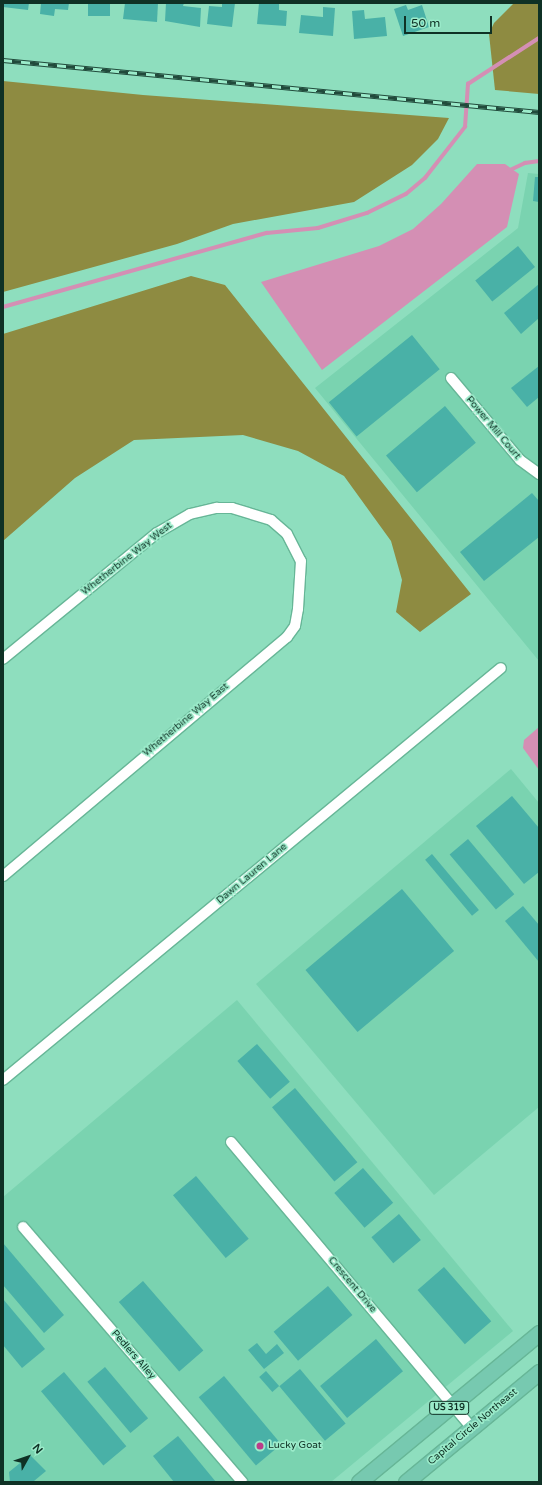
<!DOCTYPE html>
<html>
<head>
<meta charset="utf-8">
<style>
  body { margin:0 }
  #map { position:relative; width:542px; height:1485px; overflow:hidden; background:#8edebe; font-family:"Varela Round",sans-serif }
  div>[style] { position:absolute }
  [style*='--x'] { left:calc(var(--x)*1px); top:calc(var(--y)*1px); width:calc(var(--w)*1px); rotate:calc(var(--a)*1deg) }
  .built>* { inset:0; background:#7ad3b0 }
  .forest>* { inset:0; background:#8e8b41 }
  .water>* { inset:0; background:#d48fb4 }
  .stream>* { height:3.5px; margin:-1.75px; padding:0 1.75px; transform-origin:1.75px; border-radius:1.75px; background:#d48fb4 }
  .building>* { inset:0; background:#49b1a7; transform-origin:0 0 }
  .roads { filter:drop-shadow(1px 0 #67b697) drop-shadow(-1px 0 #67b697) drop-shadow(0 1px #67b697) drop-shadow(0 -1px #67b697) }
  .street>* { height:10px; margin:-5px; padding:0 5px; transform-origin:5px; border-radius:5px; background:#fff }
  .primary>* { height:15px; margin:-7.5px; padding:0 7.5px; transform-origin:7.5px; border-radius:7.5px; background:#77c9b0 }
  .rail>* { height:4.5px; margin-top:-2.25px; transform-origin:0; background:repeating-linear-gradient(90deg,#9bebca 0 9px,#214a3b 0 18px); box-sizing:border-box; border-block:1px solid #214a3b }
  .dots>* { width:11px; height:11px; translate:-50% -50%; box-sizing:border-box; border:2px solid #9bebca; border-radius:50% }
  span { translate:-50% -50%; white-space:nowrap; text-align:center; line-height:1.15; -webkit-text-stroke:3.5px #9bebca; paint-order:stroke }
  .shield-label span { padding:1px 3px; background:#9bebca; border:1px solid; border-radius:3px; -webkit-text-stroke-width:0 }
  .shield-label { font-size:9px; color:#0f3125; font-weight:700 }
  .street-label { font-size:10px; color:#0f3125 }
  .poi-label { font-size:10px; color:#0f3125 }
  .left { translate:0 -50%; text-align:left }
  .frame { position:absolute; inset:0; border:4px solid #0f3125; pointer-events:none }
  .north { position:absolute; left:8px; top:1437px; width:40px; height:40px; -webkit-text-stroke:3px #9bebca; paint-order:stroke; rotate:50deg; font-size:11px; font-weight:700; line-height:16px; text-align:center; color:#0f3125 }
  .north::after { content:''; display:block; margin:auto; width:14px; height:18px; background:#0f3125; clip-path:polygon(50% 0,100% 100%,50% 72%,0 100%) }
  .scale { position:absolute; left:404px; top:16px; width:88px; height:18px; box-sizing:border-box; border:2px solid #0f3125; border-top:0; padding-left:5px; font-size:12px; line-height:14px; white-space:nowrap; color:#0f3125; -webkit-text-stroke:3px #9bebca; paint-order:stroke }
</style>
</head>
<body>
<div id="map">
  <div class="built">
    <i style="clip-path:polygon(528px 173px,539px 174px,539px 661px,315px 388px,518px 228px)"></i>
    <i style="clip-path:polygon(511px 769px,539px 803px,539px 1107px,434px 1195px,256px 984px)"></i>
    <i style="clip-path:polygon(237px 1000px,513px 1331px,331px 1482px,3px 1482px,3px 1197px)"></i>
  </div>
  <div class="forest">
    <i style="clip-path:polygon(514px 3px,539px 3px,539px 94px,495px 90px,489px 34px,494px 23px)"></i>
    <i style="clip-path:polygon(3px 81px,143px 95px,449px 118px,438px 139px,412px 165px,354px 202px,233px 224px,177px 244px,3px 292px)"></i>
    <i style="clip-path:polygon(191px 276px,225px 285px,471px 594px,420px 632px,396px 612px,402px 580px,391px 541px,344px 476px,298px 451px,243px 435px,134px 440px,75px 478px,3px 541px,3px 334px)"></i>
  </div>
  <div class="water">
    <i style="clip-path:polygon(477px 164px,505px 164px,519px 174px,507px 227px,322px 370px,261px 282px,379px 246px,413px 229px,441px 204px)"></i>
    <i style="clip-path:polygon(539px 727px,539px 770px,523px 748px,524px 740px)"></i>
  </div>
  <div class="stream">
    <i style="--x:508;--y:171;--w:19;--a:-25"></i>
    <i style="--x:525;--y:163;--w:14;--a:-8"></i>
    <i style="--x:3;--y:307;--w:274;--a:-15.7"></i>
    <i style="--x:267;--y:233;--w:51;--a:-5.6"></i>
    <i style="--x:318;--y:228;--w:51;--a:-17"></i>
    <i style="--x:367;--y:213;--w:43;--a:-26"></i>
    <i style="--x:406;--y:194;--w:25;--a:-40"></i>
    <i style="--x:425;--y:178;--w:65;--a:-51.9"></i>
    <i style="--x:465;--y:127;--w:43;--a:-86"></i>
    <i style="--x:468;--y:84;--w:85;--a:-32.9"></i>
  </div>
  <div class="building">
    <i style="clip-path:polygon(3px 3px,29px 3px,28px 10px,3px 7px)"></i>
    <i style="clip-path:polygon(41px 3px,69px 3px,68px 10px,55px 9px,54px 16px,40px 14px)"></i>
    <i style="left:88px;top:3px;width:22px;height:13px"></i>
    <i style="clip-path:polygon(125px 3px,158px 3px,157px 22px,123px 19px)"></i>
    <i style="clip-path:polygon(166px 3px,184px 3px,183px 6px,201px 8px,200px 27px,165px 21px)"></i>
    <i style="clip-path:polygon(222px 3px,235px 3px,232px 27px,207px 24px,209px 6px,222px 7px)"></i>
    <i style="clip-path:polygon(259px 3px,279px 3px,279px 10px,287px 11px,286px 26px,257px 24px)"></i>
    <i style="clip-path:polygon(406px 5px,408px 10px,422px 5px,429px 27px,403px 36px,394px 9px)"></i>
    <i style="clip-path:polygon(323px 7px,335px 8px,333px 36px,299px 33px,301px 15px,323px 17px)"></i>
    <i style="clip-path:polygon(364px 10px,365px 19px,385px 17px,387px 36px,354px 39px,352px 11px)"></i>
    <i style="clip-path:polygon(535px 177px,539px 177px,539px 202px,533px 201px)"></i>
    <i style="left:518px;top:246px;width:27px;height:55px;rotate:51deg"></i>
    <i style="clip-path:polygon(539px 284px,539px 318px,521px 334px,504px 313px)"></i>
    <i style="left:412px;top:335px;width:44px;height:107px;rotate:51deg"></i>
    <i style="clip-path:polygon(539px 366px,539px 397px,527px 407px,511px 388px)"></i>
    <i style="left:445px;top:406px;width:48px;height:77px;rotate:50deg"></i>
    <i style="clip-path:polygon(532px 493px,539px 501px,539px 537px,484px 581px,460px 552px)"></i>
    <i style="clip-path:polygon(512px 796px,539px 828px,539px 872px,524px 884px,476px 826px)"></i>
    <i style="left:468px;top:839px;width:72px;height:24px;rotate:50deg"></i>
    <i style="left:432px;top:854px;width:73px;height:9px;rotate:50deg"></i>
    <i style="left:402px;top:889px;width:81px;height:126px;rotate:50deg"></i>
    <i style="clip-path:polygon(523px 906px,539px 925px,539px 962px,505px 921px)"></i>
    <i style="left:257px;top:1044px;width:50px;height:26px;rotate:49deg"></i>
    <i style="left:295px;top:1088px;width:97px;height:30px;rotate:50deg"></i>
    <i style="left:363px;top:1168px;width:46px;height:38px;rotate:49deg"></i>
    <i style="left:196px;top:1176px;width:82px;height:30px;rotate:50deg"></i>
    <i style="left:399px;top:1214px;width:34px;height:36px;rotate:50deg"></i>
    <i style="clip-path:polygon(3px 1243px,64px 1315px,44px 1333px,3px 1285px)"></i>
    <i style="left:444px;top:1267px;width:72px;height:35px;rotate:49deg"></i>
    <i style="left:143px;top:1281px;width:92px;height:32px;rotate:49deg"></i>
    <i style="left:328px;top:1286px;width:38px;height:71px;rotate:50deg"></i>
    <i style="clip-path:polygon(3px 1299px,45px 1349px,22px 1368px,3px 1345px)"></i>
    <i style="left:376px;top:1339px;width:42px;height:73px;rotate:50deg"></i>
    <i style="clip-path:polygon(257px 1343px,266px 1354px,277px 1344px,284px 1353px,264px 1369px,248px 1350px)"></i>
    <i style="left:105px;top:1367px;width:67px;height:23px;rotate:50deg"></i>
    <i style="left:300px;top:1369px;width:71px;height:27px;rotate:50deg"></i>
    <i style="left:266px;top:1371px;width:20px;height:9px;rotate:49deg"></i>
    <i style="left:64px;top:1372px;width:97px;height:30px;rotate:50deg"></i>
    <i style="left:224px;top:1376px;width:89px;height:33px;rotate:50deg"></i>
    <i style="clip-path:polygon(178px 1436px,216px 1482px,174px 1482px,153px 1456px)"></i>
    <i style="clip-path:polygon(30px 1455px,46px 1471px,34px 1481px,10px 1482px,9px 1472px)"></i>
  </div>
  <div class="roads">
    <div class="street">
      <i style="--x:451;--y:378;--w:107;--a:49.9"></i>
      <i style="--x:520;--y:460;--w:24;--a:36"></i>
      <i style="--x:3;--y:659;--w:199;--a:-39.3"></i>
      <i style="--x:157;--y:533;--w:38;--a:-30"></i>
      <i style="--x:190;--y:514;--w:28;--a:-13"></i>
      <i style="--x:217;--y:508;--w:15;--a:0"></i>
      <i style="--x:232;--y:508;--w:41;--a:17.1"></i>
      <i style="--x:271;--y:520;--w:21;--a:41"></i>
      <i style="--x:287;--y:534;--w:30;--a:63"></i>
      <i style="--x:301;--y:561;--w:48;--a:93.6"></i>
      <i style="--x:298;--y:609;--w:17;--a:100"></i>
      <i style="--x:295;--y:626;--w:14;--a:126"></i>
      <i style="--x:287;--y:637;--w:371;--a:139.9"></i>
      <i style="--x:3;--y:1080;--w:646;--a:-39.6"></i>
      <i style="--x:231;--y:1142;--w:374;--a:49.9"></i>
      <i style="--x:23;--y:1227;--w:336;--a:49.3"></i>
    </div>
    <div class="primary">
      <i style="--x:359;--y:1482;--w:234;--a:-39.6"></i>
      <i style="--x:406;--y:1482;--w:173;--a:-39.6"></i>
    </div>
  </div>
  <div class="rail">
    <i style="--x:3;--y:60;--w:539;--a:5.54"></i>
  </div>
  <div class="dots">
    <i style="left:260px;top:1446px;background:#bb3d8a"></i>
  </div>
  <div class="shield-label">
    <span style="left:449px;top:1408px">US 319</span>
  </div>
  <div class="street-label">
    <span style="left:493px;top:428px;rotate:50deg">Power Mill Court</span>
    <span style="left:127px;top:559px;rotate:-38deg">Whetherbine Way West</span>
    <span style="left:186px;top:720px;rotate:-40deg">Whetherbine Way East</span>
    <span style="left:252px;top:874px;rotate:-40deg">Dawn Lauren Lane</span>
    <span style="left:352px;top:1285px;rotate:50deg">Crescent Drive</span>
    <span style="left:133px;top:1355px;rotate:49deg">Pedlers Alley</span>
    <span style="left:473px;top:1427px;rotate:-40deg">Capital Circle Northeast</span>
  </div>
  <div class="poi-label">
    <span class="left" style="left:268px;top:1446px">Lucky Goat</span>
  </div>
  <div class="frame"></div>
  <div class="north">N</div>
  <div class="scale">50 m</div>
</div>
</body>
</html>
